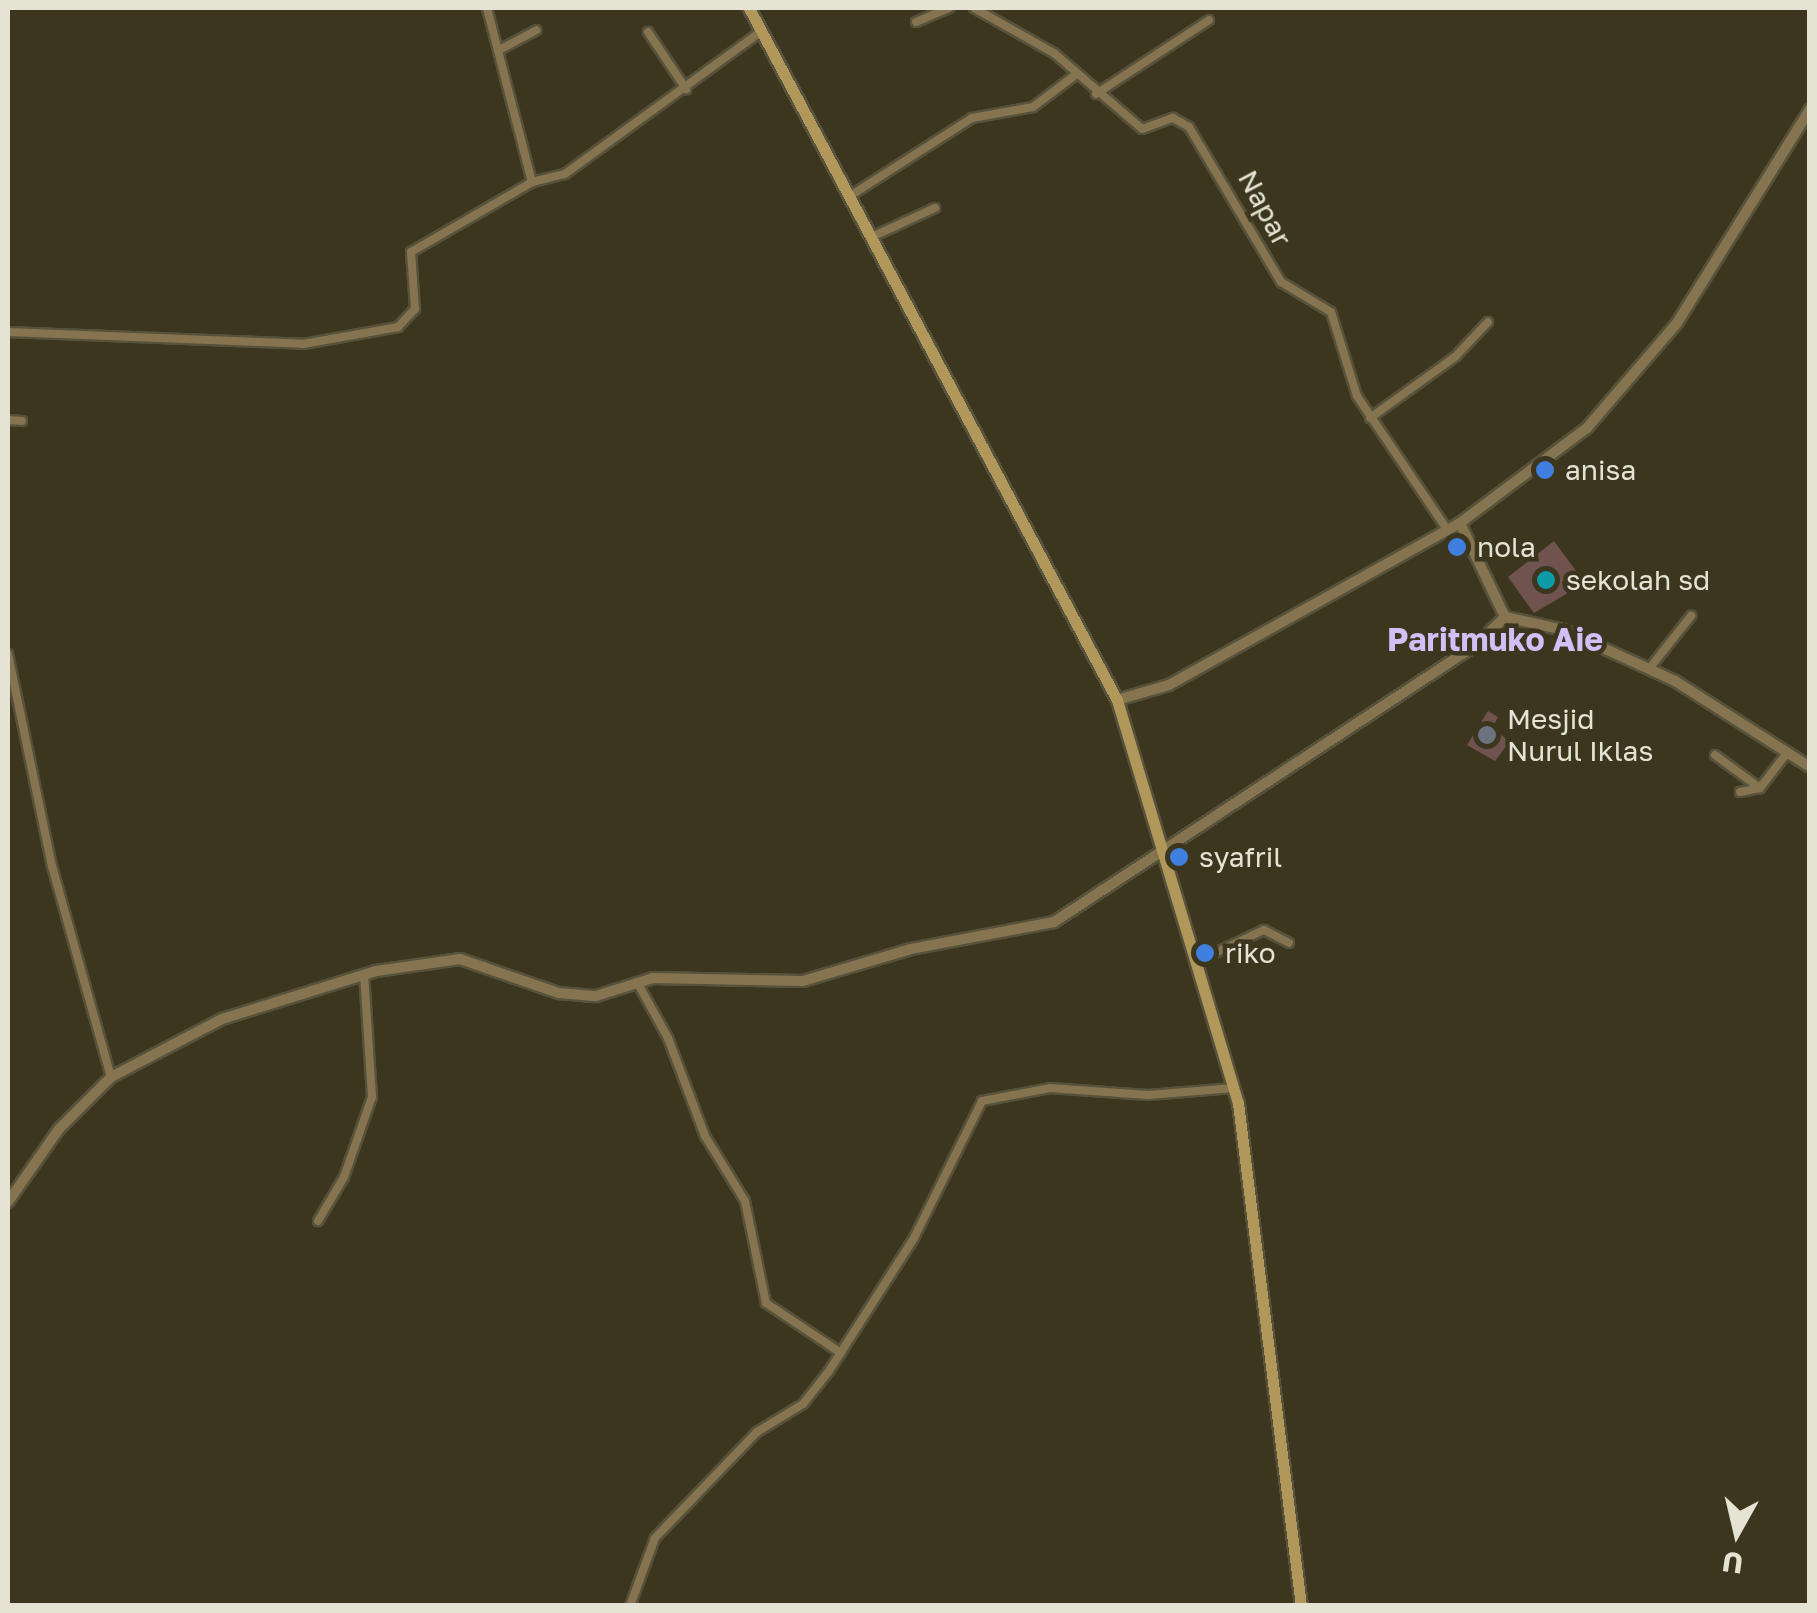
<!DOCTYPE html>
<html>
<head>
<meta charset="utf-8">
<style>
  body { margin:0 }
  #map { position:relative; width:1817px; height:1613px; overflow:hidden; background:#3c361e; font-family:"Golos Text",sans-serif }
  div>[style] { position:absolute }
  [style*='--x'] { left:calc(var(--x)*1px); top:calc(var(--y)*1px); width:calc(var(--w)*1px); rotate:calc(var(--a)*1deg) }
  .building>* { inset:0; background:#70534e }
  .roads { filter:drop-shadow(2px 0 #57523b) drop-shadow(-2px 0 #57523b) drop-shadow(0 2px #57523b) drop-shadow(0 -2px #57523b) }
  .minor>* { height:8px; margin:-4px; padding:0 4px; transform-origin:4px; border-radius:4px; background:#867450 }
  .tertiary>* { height:10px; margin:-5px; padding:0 5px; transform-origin:5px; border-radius:5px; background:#867450 }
  .secondary>* { height:11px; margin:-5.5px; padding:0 5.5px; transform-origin:5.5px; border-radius:5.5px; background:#b2975b }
  .dots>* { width:28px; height:28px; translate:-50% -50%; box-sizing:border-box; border:5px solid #3c361e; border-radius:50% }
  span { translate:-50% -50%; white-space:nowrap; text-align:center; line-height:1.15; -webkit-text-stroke:9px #3c361e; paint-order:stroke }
  .street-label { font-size:28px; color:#e5e3d4 }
  .poi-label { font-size:28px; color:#e5e3d4 }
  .left { translate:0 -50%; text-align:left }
  .quarter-label { font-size:32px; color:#d3bff7; font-weight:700 }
  .frame { position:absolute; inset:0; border:10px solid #e5e3d4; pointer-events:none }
  .north { position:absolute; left:1687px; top:1483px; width:100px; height:100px; -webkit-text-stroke:8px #3c361e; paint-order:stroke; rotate:188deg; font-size:28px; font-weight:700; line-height:40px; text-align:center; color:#e5e3d4 }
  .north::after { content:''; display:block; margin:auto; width:35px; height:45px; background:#e5e3d4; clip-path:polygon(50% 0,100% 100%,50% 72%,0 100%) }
</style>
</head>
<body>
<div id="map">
  <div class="building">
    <i style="clip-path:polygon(1554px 541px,1585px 583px,1534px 613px,1508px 577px)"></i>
    <i style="clip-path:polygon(1488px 711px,1498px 717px,1492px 729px,1510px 741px,1495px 761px,1467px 745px)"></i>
  </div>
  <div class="roads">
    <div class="minor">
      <i style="--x:487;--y:8;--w:180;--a:75.5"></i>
      <i style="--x:974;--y:8;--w:92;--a:29.4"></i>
      <i style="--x:1054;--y:53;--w:116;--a:40.8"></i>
      <i style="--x:1142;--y:129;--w:33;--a:-20"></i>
      <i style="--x:1173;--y:118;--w:18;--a:29"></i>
      <i style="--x:1189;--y:127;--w:180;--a:59.3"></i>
      <i style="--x:1281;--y:282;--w:58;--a:31"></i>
      <i style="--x:1331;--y:312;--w:88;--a:72.8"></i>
      <i style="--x:1357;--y:396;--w:159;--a:56"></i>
      <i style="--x:916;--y:22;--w:36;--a:-23"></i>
      <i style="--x:648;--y:32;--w:69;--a:56.3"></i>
      <i style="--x:501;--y:49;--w:40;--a:-28"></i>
      <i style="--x:1096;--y:94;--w:135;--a:-33.2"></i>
      <i style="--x:853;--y:194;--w:141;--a:-32.6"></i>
      <i style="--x:972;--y:118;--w:62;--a:-10.2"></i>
      <i style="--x:1033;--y:107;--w:51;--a:-37.1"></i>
      <i style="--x:876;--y:235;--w:65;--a:-24.6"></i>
      <i style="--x:8;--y:332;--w:295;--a:2.3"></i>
      <i style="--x:303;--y:344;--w:97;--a:-10.1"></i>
      <i style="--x:398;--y:327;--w:25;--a:-47"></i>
      <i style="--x:415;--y:309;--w:57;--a:-94"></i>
      <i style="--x:411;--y:252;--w:140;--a:-30"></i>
      <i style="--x:532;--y:182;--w:34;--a:-14"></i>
      <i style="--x:565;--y:174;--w:243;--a:-36"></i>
      <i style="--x:1370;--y:418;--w:105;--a:-35.7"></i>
      <i style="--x:1455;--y:357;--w:48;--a:-46.7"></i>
      <i style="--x:8;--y:420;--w:14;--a:4"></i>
      <i style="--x:8;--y:654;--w:217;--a:78.3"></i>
      <i style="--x:52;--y:866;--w:219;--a:74.4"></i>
      <i style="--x:1649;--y:669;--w:68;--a:-51.6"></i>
      <i style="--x:1715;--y:755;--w:56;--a:36.3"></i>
      <i style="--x:1740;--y:792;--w:20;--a:-11"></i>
      <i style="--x:1760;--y:788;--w:44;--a:-52.4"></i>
      <i style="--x:1198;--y:961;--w:73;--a:-25.2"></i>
      <i style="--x:1264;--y:930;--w:28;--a:27"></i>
      <i style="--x:637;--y:982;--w:64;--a:61"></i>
      <i style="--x:668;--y:1038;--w:105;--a:69.3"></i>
      <i style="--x:705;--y:1136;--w:76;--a:58.4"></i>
      <i style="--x:745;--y:1201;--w:104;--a:78.4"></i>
      <i style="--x:766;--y:1303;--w:90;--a:33.7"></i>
      <i style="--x:318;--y:1221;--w:51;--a:-59.4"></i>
      <i style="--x:344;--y:1177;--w:85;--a:-70.7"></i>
      <i style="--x:372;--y:1097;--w:123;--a:-93.7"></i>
      <i style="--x:630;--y:1606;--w:72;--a:-69.8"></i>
      <i style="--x:655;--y:1538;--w:147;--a:-46.1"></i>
      <i style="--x:757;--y:1432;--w:54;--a:-31.3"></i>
      <i style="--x:803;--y:1404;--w:42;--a:-51.8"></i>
      <i style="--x:829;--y:1371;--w:158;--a:-57.4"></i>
      <i style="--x:914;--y:1238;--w:153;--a:-63.6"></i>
      <i style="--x:982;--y:1101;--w:69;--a:-10.8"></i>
      <i style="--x:1050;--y:1088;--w:98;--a:4.1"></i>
      <i style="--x:1148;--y:1095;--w:86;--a:-4.7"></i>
    </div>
    <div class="tertiary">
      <i style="--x:1460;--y:523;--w:104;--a:64.4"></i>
      <i style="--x:1505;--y:617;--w:60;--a:12.4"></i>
      <i style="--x:1564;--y:630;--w:122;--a:24.7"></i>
      <i style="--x:1675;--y:681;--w:160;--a:32.5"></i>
      <i style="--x:1117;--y:700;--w:54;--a:-16.1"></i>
      <i style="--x:1169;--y:685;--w:333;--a:-29.1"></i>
      <i style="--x:1460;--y:523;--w:159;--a:-36.8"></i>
      <i style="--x:1587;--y:428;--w:138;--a:-49.4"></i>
      <i style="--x:1677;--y:323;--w:252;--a:-58.1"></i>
      <i style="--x:8;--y:1202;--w:89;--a:-55.1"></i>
      <i style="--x:59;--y:1129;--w:74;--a:-45"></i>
      <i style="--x:111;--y:1077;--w:125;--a:-27.6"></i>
      <i style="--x:222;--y:1019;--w:161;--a:-17.3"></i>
      <i style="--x:376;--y:971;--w:85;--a:-8.1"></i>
      <i style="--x:460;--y:959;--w:105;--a:19"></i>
      <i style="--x:559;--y:993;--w:37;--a:5"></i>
      <i style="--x:596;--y:996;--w:60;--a:-17.5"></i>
      <i style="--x:653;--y:978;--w:150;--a:1.1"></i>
      <i style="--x:803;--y:981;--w:113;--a:-16.5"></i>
      <i style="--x:911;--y:949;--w:146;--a:-10.7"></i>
      <i style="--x:1054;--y:922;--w:505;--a:-33.28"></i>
      <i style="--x:1476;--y:645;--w:40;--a:-44"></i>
    </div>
    <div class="secondary">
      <i style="--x:749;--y:8;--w:784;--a:62"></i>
      <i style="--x:1117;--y:700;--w:421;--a:73.3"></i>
      <i style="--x:1238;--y:1103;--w:507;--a:82.86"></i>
    </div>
  </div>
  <div class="dots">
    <i style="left:1545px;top:470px;background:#3f7fe0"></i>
    <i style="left:1457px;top:547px;background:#3f7fe0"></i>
    <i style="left:1546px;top:580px;background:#0f9aa8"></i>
    <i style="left:1487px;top:735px;background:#6b7280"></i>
    <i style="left:1179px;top:857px;background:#3f7fe0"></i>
    <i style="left:1205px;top:953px;background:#3f7fe0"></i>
  </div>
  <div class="street-label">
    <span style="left:1265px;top:208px;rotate:62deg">Napar</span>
  </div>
  <div class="poi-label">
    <span class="left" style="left:1565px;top:470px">anisa</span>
    <span class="left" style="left:1477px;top:547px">nola</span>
    <span class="left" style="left:1566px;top:580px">sekolah sd</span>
    <span class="left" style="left:1507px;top:735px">Mesjid<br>Nurul Iklas</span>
    <span class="left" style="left:1199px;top:857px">syafril</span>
    <span class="left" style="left:1225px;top:953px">riko</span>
  </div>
  <div class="quarter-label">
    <span style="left:1495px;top:639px">Paritmuko Aie</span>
  </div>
  <div class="frame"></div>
  <div class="north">U</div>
</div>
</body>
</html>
